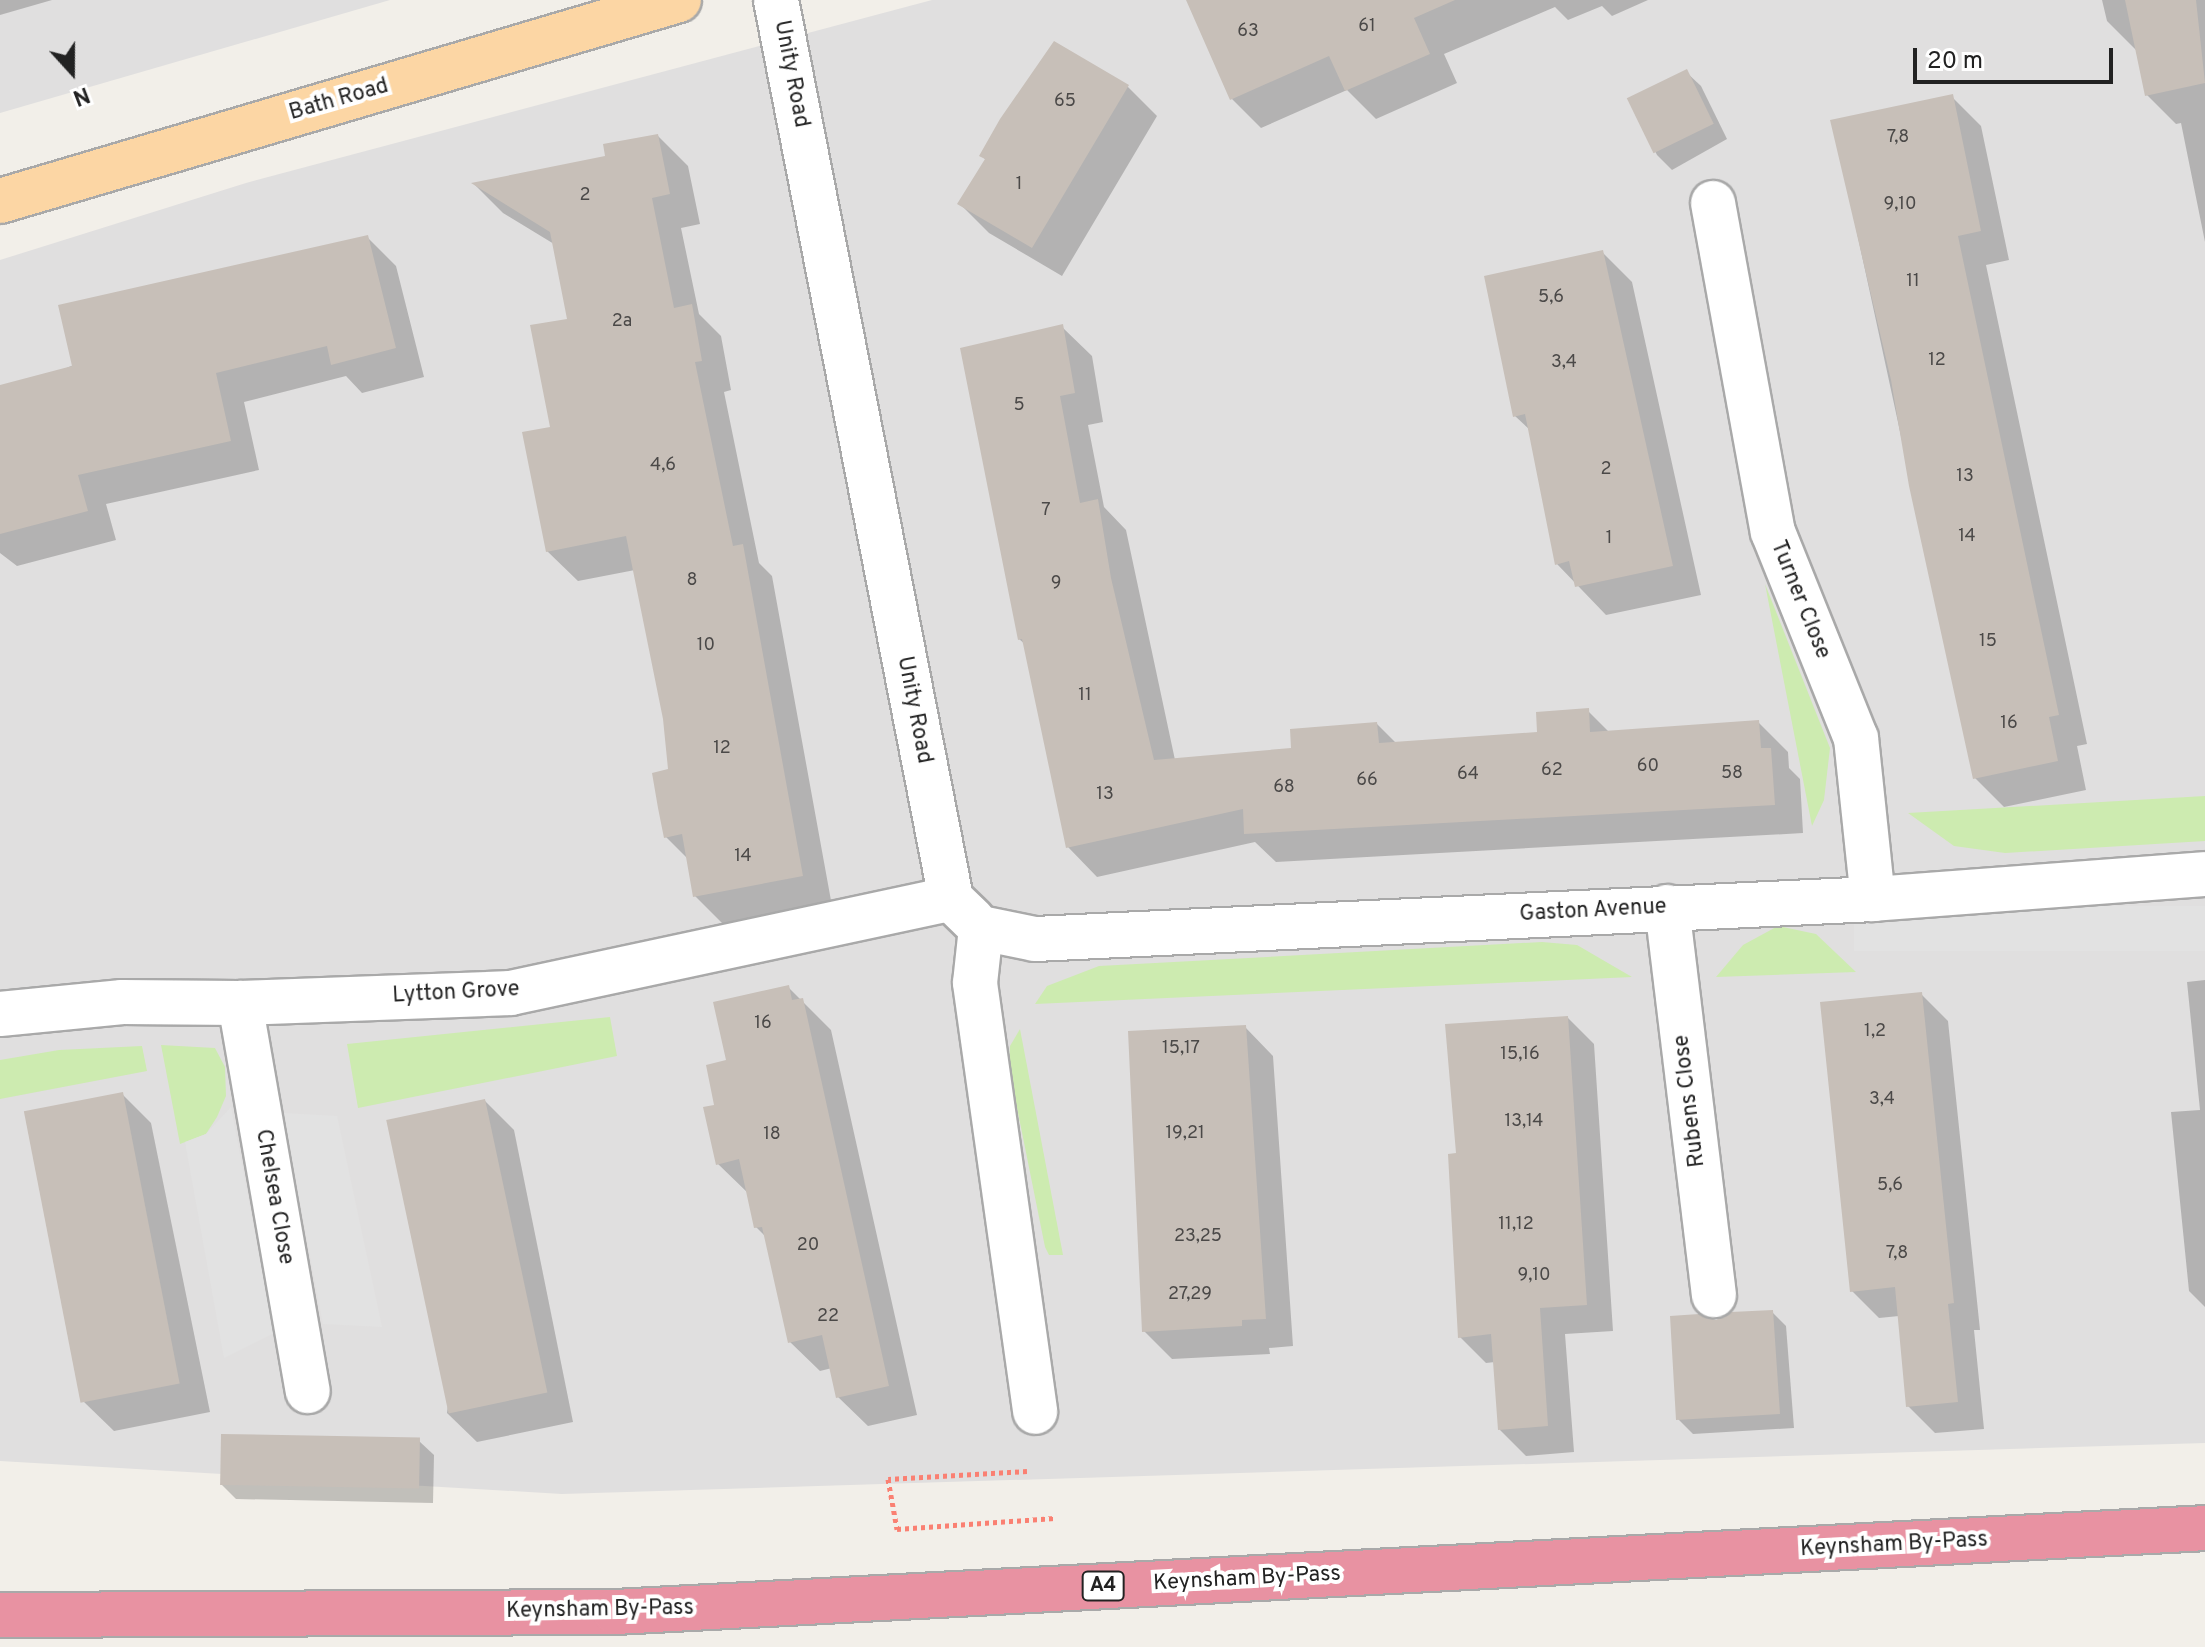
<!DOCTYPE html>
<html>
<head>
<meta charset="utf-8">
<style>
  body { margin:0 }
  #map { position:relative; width:2205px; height:1647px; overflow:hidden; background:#f2efe9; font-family:Overpass,sans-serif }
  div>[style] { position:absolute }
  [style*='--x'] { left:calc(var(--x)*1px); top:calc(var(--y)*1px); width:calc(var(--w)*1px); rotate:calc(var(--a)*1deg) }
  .residential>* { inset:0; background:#e0dfdf }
  .grass>* { inset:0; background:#cdebb0 }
  .parking>* { inset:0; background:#e2e2e2; transform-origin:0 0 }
  .shadow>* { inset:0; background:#0003 }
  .building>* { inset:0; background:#c7bfb8; transform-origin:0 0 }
  .path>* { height:5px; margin-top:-2.5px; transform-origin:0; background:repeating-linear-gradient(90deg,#fa8072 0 4px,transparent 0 8px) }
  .roads { filter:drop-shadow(2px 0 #a9a9a9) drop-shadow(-2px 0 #a9a9a9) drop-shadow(0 2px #a9a9a9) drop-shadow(0 -2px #a9a9a9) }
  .minor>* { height:44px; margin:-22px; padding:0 22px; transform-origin:22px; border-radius:22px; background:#fff }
  .major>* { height:44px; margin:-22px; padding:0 22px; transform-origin:22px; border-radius:22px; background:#fcd6a4 }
  .highway>* { height:44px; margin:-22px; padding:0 22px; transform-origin:22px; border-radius:22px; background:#e892a2 }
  span { translate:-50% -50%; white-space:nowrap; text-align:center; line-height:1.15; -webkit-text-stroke:8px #fff; paint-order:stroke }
  .number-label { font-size:18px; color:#4b4948 }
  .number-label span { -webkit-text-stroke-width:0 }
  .shield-label span { padding:2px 6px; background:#fff; border:2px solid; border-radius:6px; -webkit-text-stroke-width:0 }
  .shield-label { font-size:20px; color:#222; font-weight:700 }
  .street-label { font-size:22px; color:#222 }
  .north { position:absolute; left:32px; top:32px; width:80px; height:80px; -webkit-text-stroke:6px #fff; paint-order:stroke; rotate:159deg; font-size:22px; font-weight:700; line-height:32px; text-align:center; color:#222 }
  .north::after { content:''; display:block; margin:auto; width:28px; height:36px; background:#222; clip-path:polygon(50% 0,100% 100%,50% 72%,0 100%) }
  .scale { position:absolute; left:1913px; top:48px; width:200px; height:36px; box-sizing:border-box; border:4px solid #222; border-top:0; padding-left:10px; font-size:24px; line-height:28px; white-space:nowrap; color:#222; -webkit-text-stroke:6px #fff; paint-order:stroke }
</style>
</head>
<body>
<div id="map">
  <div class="residential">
    <i style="clip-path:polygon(0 0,390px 0,0 113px)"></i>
    <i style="clip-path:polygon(932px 0,2205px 0,2205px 1443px,562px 1494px,0 1461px,0 260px,246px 183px)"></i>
  </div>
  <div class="grass">
    <i style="clip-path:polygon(1765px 584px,1830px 748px,1824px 800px,1812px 826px)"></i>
    <i style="clip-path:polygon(2205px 796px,2205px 841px,2005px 853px,1954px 846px,1908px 813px)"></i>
    <i style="clip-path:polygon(1778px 926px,1816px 934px,1856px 972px,1716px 977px,1743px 945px)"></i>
    <i style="clip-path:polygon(1542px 942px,1577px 945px,1632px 977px,1035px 1004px,1047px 986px,1099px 966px)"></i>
    <i style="clip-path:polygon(610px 1017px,617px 1056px,358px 1108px,347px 1044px)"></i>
    <i style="clip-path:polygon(1020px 1029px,1063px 1255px,1049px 1255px,1045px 1247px,1009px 1068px,1010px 1046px)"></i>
    <i style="clip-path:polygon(161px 1045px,215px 1048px,225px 1067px,226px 1096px,217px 1117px,206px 1134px,180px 1144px)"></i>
    <i style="clip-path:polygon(142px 1046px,147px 1071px,0 1099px,0 1060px,59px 1050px)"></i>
  </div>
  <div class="parking">
    <i style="left:2205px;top:906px;width:45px;height:351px;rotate:90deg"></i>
    <i style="clip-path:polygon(231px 1107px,274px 1333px,224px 1358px,185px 1142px,206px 1134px)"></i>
    <i style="clip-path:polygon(283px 1113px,337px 1116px,382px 1327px,323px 1324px)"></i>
  </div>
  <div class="shadow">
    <i style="clip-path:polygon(0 0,52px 0,0 15px)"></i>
    <i style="clip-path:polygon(1188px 0,1648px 0,1612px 16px,1602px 6px,1568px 20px,1555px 7px,1444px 54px,1457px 83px,1376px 119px,1347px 90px,1261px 128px,1232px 99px)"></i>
    <i style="clip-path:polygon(2102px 0,2205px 0,2205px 242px,2181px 123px,2176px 124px,2147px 95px,2136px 50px,2107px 21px)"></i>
    <i style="clip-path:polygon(1055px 44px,1128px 87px,1157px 116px,1062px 276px,989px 233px,960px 204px,986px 160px,981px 155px)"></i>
    <i style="clip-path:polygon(1686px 72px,1701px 86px,1727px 139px,1672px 170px,1657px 155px,1629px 99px)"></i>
    <i style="clip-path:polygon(1952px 97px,1981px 126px,2009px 260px,1986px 265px,2087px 744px,2077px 746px,2086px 790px,2004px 807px,1975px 778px,1833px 122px)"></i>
    <i style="clip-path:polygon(658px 136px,688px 166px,700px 224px,681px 228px,699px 314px,721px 336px,731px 390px,724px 392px,759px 563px,772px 576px,832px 906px,725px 926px,695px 896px,688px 859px,666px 837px,670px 771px,665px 719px,635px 570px,578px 581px,547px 551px,552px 428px,569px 320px,554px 244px,503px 213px,475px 185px,608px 158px)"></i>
    <i style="clip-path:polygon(367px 237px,396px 266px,424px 377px,362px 393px,346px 376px,244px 402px,259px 470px,106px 504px,116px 540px,17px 566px,0 553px,0 397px)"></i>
    <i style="clip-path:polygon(1602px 252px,1632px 282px,1701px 595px,1606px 615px,1557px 564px,1530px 430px,1515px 416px)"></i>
    <i style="clip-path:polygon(1062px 327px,1092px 356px,1103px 422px,1088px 425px,1104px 507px,1126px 530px,1175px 760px,1293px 750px,1377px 724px,1397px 744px,1540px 734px,1588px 711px,1610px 733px,1758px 722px,1788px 752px,1789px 768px,1800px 779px,1803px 833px,1276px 862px,1255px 842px,1097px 877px,1068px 847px,1026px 645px,1019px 639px)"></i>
    <i style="clip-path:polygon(2205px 980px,2205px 1307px,2189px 1291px,2171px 1112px,2200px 1110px,2187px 982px)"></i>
    <i style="clip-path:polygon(788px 987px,831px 1030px,917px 1415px,868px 1426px,838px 1397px,832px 1368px,820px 1371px,790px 1342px,767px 1238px,756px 1227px,749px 1194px,718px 1164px,717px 1106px,728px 1061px)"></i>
    <i style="clip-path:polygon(1921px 994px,1948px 1021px,1980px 1330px,1974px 1330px,1984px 1429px,1935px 1433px,1908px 1406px,1899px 1316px,1879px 1318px,1852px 1291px)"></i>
    <i style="clip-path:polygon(1568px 1018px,1594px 1044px,1613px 1331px,1565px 1334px,1574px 1452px,1526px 1456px,1500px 1430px,1495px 1362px,1486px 1363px,1460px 1337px,1458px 1155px)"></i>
    <i style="clip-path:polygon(1245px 1027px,1273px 1056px,1293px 1346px,1269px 1348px,1270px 1354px,1172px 1359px,1144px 1331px)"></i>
    <i style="clip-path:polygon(122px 1094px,151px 1123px,210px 1412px,114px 1431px,84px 1402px)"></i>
    <i style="clip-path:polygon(485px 1101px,514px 1130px,573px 1422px,477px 1442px,447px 1413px)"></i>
    <i style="clip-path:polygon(1772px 1312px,1786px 1326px,1794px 1428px,1693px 1434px,1678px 1419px,1716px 1322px)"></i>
    <i style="clip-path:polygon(419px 1441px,434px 1455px,433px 1503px,236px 1499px,221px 1484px)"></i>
  </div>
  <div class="building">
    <i style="clip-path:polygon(1186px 0,1455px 0,1414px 18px,1430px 54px,1345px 91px,1329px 56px,1230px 100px)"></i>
    <i style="clip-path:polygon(2125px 0,2196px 0,2205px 83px,2145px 96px)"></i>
    <i style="clip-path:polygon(1054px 41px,1129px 85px,1032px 248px,957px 204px,985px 159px,979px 156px,1000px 119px)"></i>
    <i style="left:1687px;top:69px;width:61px;height:67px;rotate:64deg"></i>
    <i style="clip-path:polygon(1953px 94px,1981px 231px,1958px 236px,2059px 715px,2049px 717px,2058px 761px,1973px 779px,1909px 486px,1891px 380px,1830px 120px)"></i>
    <i style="clip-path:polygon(658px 134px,670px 194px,652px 198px,674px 308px,692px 304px,702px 361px,695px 362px,733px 546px,743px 544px,803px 876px,693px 897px,682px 834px,664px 838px,658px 808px,652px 773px,668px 769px,663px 719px,626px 536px,546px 552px,522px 432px,550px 427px,530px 325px,567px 319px,550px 232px,471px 183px,605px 156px,603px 144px)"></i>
    <i style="clip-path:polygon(368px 235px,396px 348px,331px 365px,327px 346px,216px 373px,231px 441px,78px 475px,88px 511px,0 534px,0 385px,72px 366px,58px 305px)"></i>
    <i style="clip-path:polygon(1603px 250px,1673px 566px,1575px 587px,1569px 561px,1555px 565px,1525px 414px,1513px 417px,1484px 276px)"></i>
    <i style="clip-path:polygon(1063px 324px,1075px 393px,1060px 396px,1080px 503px,1098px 499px,1111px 578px,1154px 760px,1291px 748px,1290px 729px,1377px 722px,1379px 743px,1537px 732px,1536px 712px,1589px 708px,1590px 732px,1759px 720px,1761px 748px,1771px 748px,1775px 805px,1244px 834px,1243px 809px,1066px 848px,1022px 639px,1018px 640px,960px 348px)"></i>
    <i style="clip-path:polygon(789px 985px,792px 1000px,803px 998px,889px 1386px,836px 1398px,822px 1335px,788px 1343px,762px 1227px,754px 1228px,739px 1159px,716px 1165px,703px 1107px,714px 1105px,706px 1065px,726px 1060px,713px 1002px)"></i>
    <i style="clip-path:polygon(1922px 992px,1954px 1303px,1948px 1304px,1958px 1402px,1906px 1407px,1895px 1287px,1850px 1292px,1820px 1002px)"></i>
    <i style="clip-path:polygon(1568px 1016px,1587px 1305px,1540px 1308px,1548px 1426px,1498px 1430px,1491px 1334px,1458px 1338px,1448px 1154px,1456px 1153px,1445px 1024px)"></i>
    <i style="clip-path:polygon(1246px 1025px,1266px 1319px,1242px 1320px,1242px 1326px,1142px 1332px,1128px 1031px)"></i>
    <i style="left:123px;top:1092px;width:297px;height:101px;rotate:79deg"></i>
    <i style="left:485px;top:1099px;width:300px;height:101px;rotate:78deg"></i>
    <i style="clip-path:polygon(1773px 1310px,1780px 1414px,1676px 1420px,1670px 1316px,1699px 1314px,1716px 1320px,1731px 1312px)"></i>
    <i style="left:221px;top:1434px;width:199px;height:51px;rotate:1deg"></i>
  </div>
  <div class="path">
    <i style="--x:1027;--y:1471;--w:139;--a:176.7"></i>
    <i style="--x:888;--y:1479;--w:51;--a:79.8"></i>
    <i style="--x:897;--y:1529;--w:158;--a:-4"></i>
  </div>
  <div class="roads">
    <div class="minor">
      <i style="--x:776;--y:0;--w:916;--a:78.98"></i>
      <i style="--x:951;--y:899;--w:30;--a:44"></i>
      <i style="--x:1713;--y:203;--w:334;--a:79.7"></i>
      <i style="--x:1773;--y:532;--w:222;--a:68.1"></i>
      <i style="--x:1856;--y:738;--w:162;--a:84"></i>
      <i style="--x:1667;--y:907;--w:391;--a:83.1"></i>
      <i style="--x:981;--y:928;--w:55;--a:11.5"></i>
      <i style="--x:1035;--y:939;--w:839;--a:-2.73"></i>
      <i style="--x:1873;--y:899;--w:333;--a:-4.3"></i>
      <i style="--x:981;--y:928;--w:55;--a:96.2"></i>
      <i style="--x:975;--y:983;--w:433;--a:82"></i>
      <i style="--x:240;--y:1003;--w:394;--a:80.1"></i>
      <i style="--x:0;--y:1014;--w:123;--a:-5.6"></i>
      <i style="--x:122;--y:1002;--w:118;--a:0.5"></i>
      <i style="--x:240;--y:1003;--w:271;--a:-2.1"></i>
      <i style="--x:511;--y:993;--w:450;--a:-12.1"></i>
    </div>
    <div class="major">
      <i style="--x:0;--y:201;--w:708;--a:-16.49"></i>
    </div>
    <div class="highway">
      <i style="--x:0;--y:1615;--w:615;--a:-0.28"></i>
      <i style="--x:615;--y:1612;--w:1592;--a:-3.02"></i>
    </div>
  </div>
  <div class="number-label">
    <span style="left:1367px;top:27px">61</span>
    <span style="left:1248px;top:32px">63</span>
    <span style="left:1065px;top:102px">65</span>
    <span style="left:1898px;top:138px">7,8</span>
    <span style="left:1019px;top:185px">1</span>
    <span style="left:585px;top:196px">2</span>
    <span style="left:1900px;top:205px">9,10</span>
    <span style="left:1913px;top:282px">11</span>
    <span style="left:1551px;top:298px">5,6</span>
    <span style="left:622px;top:322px">2a</span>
    <span style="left:1937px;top:361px">12</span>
    <span style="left:1564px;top:363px">3,4</span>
    <span style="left:1019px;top:406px">5</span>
    <span style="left:663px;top:466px">4,6</span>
    <span style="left:1606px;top:470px">2</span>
    <span style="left:1965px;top:477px">13</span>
    <span style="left:1046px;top:511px">7</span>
    <span style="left:1967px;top:537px">14</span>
    <span style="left:1609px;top:539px">1</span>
    <span style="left:692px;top:581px">8</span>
    <span style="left:1056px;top:584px">9</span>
    <span style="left:1988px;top:642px">15</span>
    <span style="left:706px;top:646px">10</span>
    <span style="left:1085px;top:696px">11</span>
    <span style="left:2009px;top:724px">16</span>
    <span style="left:722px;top:749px">12</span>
    <span style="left:1648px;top:767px">60</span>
    <span style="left:1552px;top:771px">62</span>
    <span style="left:1732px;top:774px">58</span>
    <span style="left:1468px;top:775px">64</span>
    <span style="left:1367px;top:781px">66</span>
    <span style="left:1284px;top:788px">68</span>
    <span style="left:1105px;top:795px">13</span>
    <span style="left:743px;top:857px">14</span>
    <span style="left:763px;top:1024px">16</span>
    <span style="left:1875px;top:1032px">1,2</span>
    <span style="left:1181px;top:1049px">15,17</span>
    <span style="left:1520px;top:1055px">15,16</span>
    <span style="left:1882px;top:1100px">3,4</span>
    <span style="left:1524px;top:1122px">13,14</span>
    <span style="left:1185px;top:1134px">19,21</span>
    <span style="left:772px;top:1135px">18</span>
    <span style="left:1890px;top:1186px">5,6</span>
    <span style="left:1516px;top:1225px">11,12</span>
    <span style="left:1198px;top:1237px">23,25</span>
    <span style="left:808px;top:1246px">20</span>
    <span style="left:1897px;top:1254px">7,8</span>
    <span style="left:1534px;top:1276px">9,10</span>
    <span style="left:1190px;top:1295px">27,29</span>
    <span style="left:828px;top:1317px">22</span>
  </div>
  <div class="shield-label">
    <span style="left:1103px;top:1586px">A4</span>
  </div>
  <div class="street-label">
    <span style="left:791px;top:74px;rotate:79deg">Unity Road</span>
    <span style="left:339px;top:100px;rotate:-16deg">Bath Road</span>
    <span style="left:1800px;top:600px;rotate:68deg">Turner Close</span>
    <span style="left:914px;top:710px;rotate:79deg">Unity Road</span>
    <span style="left:1593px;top:911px;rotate:-3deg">Gaston Avenue</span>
    <span style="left:456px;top:993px;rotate:-3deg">Lytton Grove</span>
    <span style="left:1690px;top:1101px;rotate:-97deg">Rubens Close</span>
    <span style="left:274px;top:1197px;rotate:80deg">Chelsea Close</span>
    <span style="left:1894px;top:1545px;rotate:-3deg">Keynsham By-Pass</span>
    <span style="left:1247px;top:1579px;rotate:-3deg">Keynsham By-Pass</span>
    <span style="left:600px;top:1610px;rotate:-1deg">Keynsham By-Pass</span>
  </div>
  <div class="north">N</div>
  <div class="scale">20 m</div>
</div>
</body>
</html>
